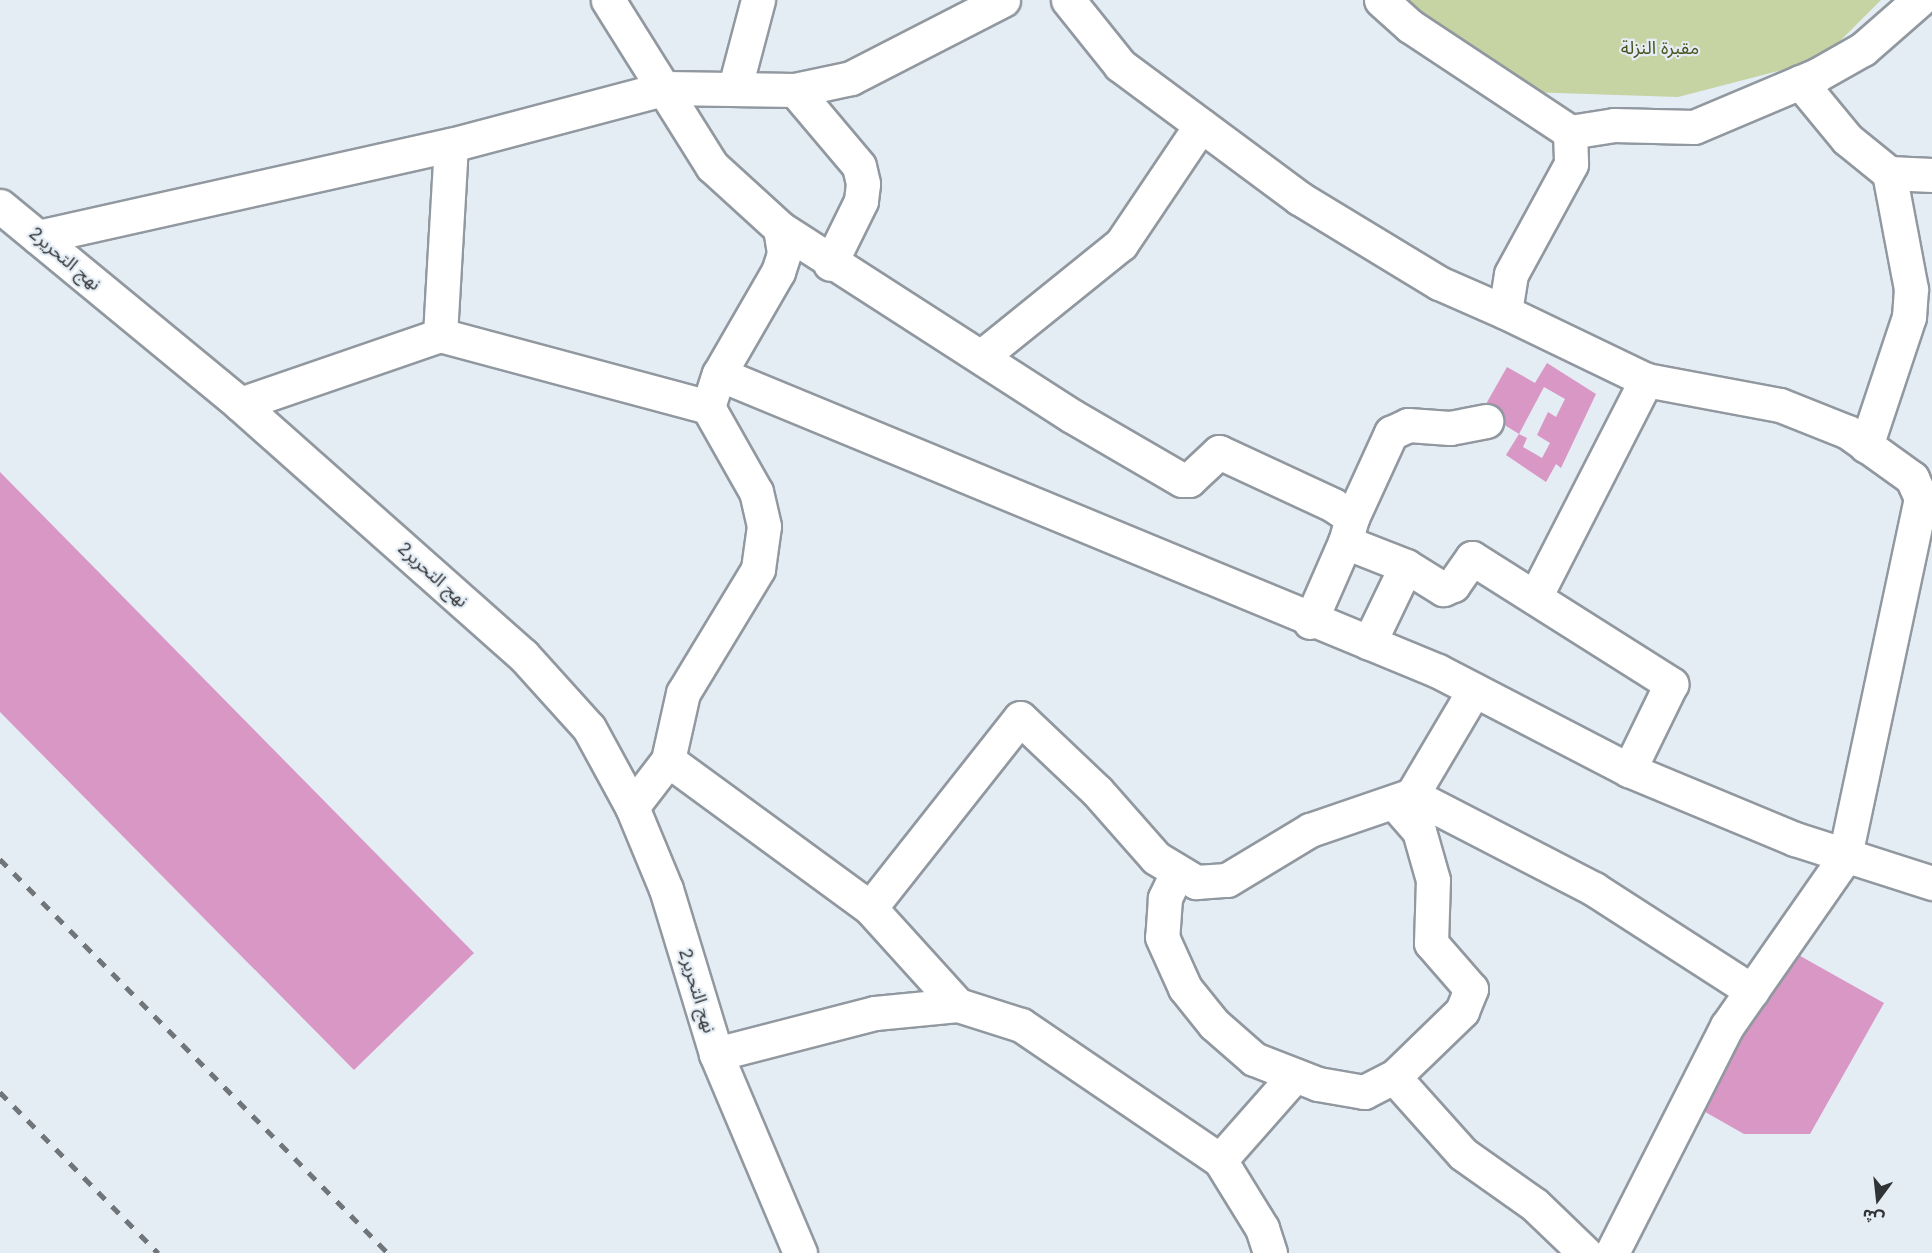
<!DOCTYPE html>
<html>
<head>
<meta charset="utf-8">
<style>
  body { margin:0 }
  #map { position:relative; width:1932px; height:1253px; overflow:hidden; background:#e4ecf4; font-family:Arial,"Noto Sans Arabic",sans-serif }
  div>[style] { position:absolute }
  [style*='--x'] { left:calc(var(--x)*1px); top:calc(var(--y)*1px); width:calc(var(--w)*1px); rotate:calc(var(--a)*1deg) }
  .green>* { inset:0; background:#c6d3a3 }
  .building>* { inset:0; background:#d997c5 }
  .roads { filter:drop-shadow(2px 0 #91989f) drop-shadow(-2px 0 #91989f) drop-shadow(0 2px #91989f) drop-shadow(0 -2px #91989f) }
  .street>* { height:33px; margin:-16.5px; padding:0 16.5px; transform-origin:16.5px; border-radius:16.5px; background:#fff }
  .rail>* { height:4.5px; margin-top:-2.25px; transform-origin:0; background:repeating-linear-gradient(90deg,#707579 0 10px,transparent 0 20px) }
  span { translate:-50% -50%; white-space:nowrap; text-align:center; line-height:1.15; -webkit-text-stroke:4.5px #e4ecf4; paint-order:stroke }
  .park-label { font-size:18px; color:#47531e }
  .street-label { font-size:18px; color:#313437 }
  .north { position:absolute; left:1848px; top:1169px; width:60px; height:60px; -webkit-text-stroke:4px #e4ecf4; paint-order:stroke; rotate:195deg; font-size:16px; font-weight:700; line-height:24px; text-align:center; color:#313437 }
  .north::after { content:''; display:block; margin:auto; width:21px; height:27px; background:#313437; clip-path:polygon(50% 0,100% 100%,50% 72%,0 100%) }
</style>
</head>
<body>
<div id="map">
  <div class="green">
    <i style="clip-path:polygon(1391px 0,1881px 0,1821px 60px,1678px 97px,1527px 92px)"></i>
  </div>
  <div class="building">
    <i style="clip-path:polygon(1547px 363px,1596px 394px,1561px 468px,1556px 464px,1546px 482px,1506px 455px,1519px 434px,1527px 438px,1523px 447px,1542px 458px,1550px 443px,1537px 435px,1548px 412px,1556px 417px,1565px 399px,1544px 387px,1519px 434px,1482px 411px,1507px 367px,1535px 383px)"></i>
    <i style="clip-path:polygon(0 472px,474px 953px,354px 1070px,0 712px)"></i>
    <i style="clip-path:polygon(1786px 948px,1884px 1003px,1810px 1134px,1744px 1134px,1700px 1109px)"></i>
  </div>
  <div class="roads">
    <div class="street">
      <i style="--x:1068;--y:0;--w:83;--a:51.3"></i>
      <i style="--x:1120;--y:65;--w:223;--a:36.6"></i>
      <i style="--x:1299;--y:198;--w:164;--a:31.3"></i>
      <i style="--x:1439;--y:283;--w:72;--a:23.7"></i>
      <i style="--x:1381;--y:0;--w:39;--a:42"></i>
      <i style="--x:1410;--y:26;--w:192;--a:33.5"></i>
      <i style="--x:1570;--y:132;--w:32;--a:88"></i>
      <i style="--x:1571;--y:164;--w:125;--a:118.6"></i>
      <i style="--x:1511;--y:274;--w:38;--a:99"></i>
      <i style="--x:1505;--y:312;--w:157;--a:25.7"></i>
      <i style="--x:1646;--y:380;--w:136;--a:10.6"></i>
      <i style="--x:1780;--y:405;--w:73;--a:21.7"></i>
      <i style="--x:1848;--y:432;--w:79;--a:35.7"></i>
      <i style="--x:1912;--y:478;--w:22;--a:66"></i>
      <i style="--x:1921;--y:498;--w:367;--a:102"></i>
      <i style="--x:1845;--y:857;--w:206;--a:124.9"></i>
      <i style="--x:1727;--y:1026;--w:254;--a:116.9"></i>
      <i style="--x:1800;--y:82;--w:74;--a:50.5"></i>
      <i style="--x:1847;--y:139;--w:54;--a:39"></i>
      <i style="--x:1889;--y:173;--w:43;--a:2.7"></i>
      <i style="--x:735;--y:87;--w:90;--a:-75.2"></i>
      <i style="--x:795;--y:90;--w:99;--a:49.9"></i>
      <i style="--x:859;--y:166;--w:18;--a:77"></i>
      <i style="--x:863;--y:184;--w:17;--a:97"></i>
      <i style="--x:861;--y:201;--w:70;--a:116.2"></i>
      <i style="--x:1570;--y:132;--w:45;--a:-9"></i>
      <i style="--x:1614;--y:125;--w:80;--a:1.4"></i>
      <i style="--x:1694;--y:127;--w:134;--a:-22.9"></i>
      <i style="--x:1817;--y:75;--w:53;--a:-29.5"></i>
      <i style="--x:1863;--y:49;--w:74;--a:-41.2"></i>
      <i style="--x:0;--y:206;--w:311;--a:39.5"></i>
      <i style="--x:240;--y:404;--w:378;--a:41.6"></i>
      <i style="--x:523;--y:655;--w:98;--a:47.9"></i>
      <i style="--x:589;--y:728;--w:90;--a:61.4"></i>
      <i style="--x:632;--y:807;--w:89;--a:67.5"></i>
      <i style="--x:666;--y:889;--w:172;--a:73.1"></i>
      <i style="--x:716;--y:1054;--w:216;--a:67.1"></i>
      <i style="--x:780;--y:228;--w:347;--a:32.8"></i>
      <i style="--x:1072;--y:416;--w:127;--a:30.2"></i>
      <i style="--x:1182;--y:480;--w:7;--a:0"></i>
      <i style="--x:1189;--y:480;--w:41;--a:-43"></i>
      <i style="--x:1219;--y:452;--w:126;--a:24.9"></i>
      <i style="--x:1333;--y:505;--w:23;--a:34"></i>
      <i style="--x:1352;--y:518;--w:25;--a:106"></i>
      <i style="--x:38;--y:237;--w:423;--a:-12.6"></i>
      <i style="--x:451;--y:145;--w:222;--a:-14.8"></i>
      <i style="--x:666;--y:88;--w:129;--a:0.9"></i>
      <i style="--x:795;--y:90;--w:57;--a:-12.1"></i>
      <i style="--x:851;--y:78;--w:171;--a:-27.2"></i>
      <i style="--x:440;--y:335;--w:190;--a:-86.7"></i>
      <i style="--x:982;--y:356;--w:179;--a:-38.9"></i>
      <i style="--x:1121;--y:244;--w:143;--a:-56.1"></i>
      <i style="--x:719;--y:374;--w:778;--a:22.44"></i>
      <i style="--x:1438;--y:671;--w:215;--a:27.4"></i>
      <i style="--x:1629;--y:770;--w:180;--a:22.6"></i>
      <i style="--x:1795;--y:839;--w:144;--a:17.8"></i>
      <i style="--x:240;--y:404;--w:212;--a:-19"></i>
      <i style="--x:440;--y:335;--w:278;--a:15"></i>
      <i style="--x:708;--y:407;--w:35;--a:-72"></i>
      <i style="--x:719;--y:374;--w:118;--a:-60"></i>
      <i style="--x:778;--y:272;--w:20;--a:-72"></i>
      <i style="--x:784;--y:253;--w:25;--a:-99"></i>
      <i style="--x:780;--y:228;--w:92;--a:-137.6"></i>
      <i style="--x:712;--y:166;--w:196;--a:-122.1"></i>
      <i style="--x:1866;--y:446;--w:136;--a:-71.6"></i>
      <i style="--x:1909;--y:317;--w:28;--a:-86"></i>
      <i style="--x:1911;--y:289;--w:118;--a:-100.7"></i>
      <i style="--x:1352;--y:518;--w:94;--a:-65.4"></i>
      <i style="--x:1391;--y:433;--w:19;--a:-25"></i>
      <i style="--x:1408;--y:425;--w:42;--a:4.1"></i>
      <i style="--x:1450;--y:428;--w:37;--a:-11"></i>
      <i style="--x:1535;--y:597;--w:244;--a:-62.9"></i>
      <i style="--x:1310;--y:622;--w:87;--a:-66.4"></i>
      <i style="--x:1345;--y:542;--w:66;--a:21.5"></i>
      <i style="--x:1369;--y:643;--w:85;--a:-64.3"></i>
      <i style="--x:1406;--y:566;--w:44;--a:31.9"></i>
      <i style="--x:1443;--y:589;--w:11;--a:-22"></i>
      <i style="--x:1453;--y:585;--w:33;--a:-55"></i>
      <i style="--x:1472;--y:558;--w:236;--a:32.3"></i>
      <i style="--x:1671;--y:684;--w:96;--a:116"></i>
      <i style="--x:668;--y:760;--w:250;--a:36.2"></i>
      <i style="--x:870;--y:908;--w:131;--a:47.8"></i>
      <i style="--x:958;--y:1005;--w:66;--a:17.6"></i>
      <i style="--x:1021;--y:1025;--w:240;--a:34.2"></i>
      <i style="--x:1220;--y:1160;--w:80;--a:58.3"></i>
      <i style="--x:1262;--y:1228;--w:26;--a:72"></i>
      <i style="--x:1412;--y:795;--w:205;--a:27.3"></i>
      <i style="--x:1594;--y:889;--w:188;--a:32.8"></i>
      <i style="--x:632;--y:807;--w:59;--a:-52.5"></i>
      <i style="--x:668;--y:760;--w:69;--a:-77.4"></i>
      <i style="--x:683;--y:693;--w:145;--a:-58.8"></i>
      <i style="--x:758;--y:569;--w:43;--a:-82.1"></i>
      <i style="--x:764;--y:526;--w:35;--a:-103"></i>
      <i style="--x:756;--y:492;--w:98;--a:-119.5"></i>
      <i style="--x:1177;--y:873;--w:28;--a:116"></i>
      <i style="--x:1165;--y:898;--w:39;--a:94"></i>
      <i style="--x:1162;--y:937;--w:56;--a:65.7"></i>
      <i style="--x:1185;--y:988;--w:46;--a:51.1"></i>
      <i style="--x:1214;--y:1024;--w:53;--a:41.2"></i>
      <i style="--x:1254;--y:1059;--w:69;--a:21.3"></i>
      <i style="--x:1318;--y:1084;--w:47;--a:9.9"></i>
      <i style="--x:1364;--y:1092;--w:34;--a:-27"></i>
      <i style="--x:1394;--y:1077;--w:95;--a:-44.1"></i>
      <i style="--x:1462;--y:1011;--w:24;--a:-68"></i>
      <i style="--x:1471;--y:989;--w:61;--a:-131"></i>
      <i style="--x:1431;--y:943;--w:63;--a:-88.2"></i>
      <i style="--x:1433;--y:880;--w:51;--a:-105.9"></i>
      <i style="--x:1419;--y:831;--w:35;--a:-131"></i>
      <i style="--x:870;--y:908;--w:242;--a:-51.7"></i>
      <i style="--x:1020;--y:718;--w:106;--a:43.5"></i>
      <i style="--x:1097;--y:791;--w:89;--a:48.6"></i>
      <i style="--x:1156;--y:858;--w:47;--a:31"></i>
      <i style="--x:1196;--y:882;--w:31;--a:-4"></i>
      <i style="--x:1227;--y:880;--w:97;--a:-31.1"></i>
      <i style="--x:1310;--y:830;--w:108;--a:-18.9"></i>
      <i style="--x:1412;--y:795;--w:122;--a:-59.4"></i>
      <i style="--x:716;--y:1054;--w:164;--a:-14.5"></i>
      <i style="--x:875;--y:1013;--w:83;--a:-5.5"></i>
      <i style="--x:1394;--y:1077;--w:103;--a:48.1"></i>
      <i style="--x:1463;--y:1154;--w:87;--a:35.2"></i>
      <i style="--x:1534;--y:1204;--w:71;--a:43.9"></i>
      <i style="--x:1220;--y:1160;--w:113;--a:-48.6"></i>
    </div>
  </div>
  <div class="rail">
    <i style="--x:0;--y:859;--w:553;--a:45.44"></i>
    <i style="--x:0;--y:1092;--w:226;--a:45.5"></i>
  </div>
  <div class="park-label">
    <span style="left:1660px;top:48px">مقبرة النزلة</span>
  </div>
  <div class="street-label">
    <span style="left:65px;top:259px;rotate:40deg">نهج التحرير2</span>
    <span style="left:433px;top:575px;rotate:42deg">نهج التحرير2</span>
    <span style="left:697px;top:991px;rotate:73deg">نهج التحرير2</span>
  </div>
  <div class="north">ش</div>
</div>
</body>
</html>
